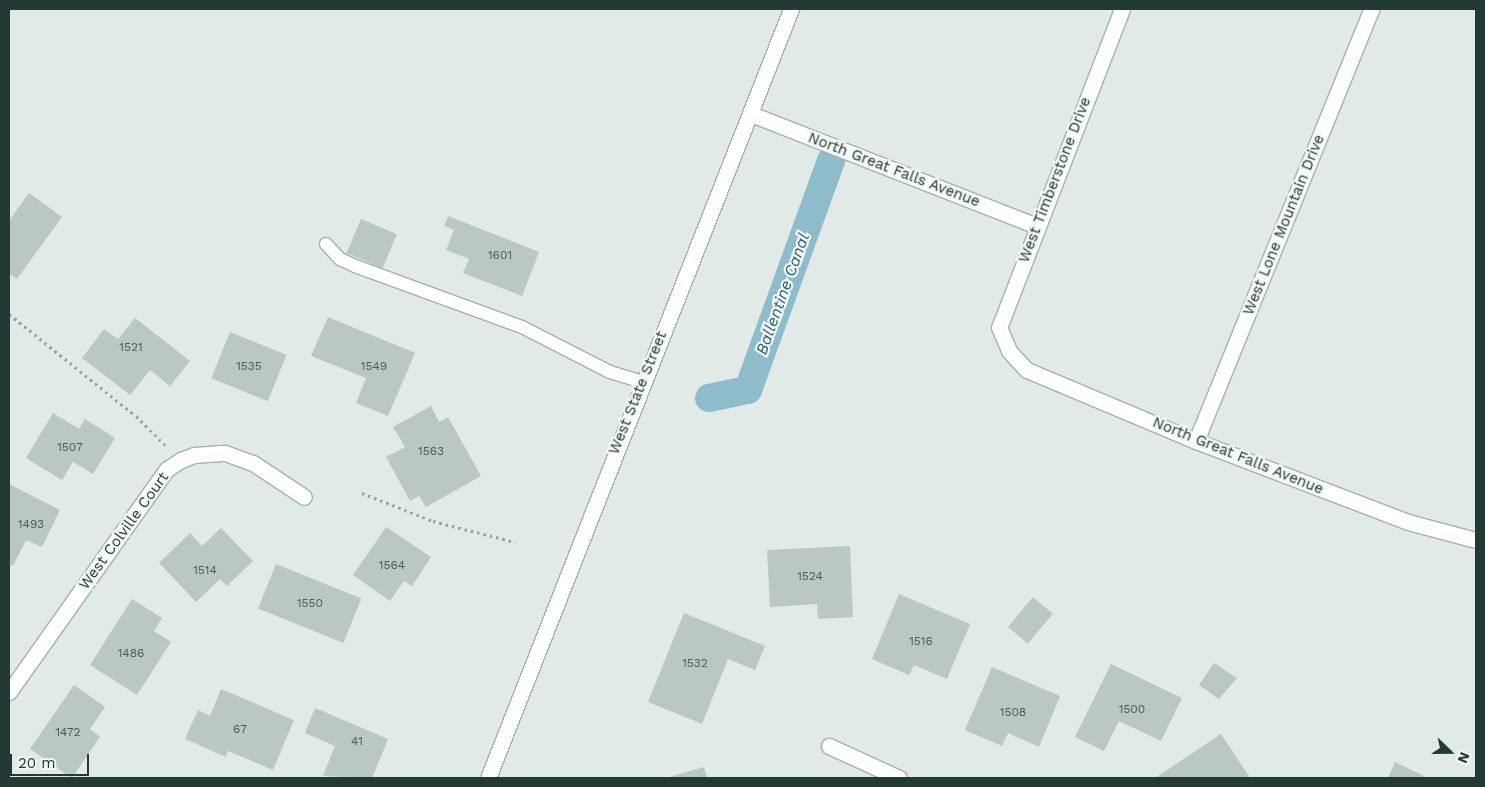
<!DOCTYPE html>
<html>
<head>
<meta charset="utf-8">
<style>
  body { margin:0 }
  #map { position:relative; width:1485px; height:787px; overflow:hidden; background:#e1eae7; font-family:"Work Sans",sans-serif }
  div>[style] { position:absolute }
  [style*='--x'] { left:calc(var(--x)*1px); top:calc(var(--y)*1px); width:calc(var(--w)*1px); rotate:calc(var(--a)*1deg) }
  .canal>* { height:28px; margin:-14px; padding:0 14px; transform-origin:14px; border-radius:14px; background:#8ebcca }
  .building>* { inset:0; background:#bac7c3; transform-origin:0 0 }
  .path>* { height:3px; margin-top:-1.5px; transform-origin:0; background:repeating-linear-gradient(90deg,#85aaa2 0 2.5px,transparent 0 6.5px) }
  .roads { filter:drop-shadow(1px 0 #a4b1ae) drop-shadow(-1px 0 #a4b1ae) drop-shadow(0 1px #a4b1ae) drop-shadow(0 -1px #a4b1ae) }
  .service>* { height:12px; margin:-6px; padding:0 6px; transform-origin:6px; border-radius:6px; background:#fff }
  .minor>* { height:15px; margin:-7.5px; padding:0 7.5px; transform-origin:7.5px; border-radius:7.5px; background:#fff }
  .secondary>* { height:15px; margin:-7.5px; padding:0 7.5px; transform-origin:7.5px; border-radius:7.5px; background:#fff }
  span { translate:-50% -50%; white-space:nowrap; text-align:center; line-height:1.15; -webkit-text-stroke:4.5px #f1f7f4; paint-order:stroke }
  .number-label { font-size:12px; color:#495c58 }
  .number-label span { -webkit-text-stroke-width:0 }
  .street-label { font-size:15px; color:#233935 }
  .water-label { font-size:16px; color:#245c6e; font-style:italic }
  .frame { position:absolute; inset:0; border:10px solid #233935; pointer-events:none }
  .north { position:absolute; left:1425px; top:727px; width:50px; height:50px; -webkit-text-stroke:4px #f1f7f4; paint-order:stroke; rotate:112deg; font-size:14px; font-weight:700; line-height:20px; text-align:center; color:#233935 }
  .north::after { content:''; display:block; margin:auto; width:18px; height:22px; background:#233935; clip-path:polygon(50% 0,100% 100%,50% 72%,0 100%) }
  .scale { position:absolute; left:10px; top:754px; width:79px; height:22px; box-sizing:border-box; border:2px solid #233935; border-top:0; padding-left:6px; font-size:15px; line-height:18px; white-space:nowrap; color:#233935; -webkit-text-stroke:4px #f1f7f4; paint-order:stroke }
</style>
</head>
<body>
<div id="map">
  <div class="canal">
    <i style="--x:709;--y:398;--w:40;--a:-12"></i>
    <i style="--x:748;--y:390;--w:244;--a:-70.1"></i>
  </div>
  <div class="building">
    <i style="clip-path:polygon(29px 193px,62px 217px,17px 279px,9px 274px,9px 221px)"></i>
    <i style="clip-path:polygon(448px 216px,539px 252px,522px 296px,463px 273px,469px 259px,446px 250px,454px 230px,444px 226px)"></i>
    <i style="left:361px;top:219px;width:39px;height:37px;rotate:23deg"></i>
    <i style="clip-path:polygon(328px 317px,415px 353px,388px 416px,356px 403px,366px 378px,311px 356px)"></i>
    <i style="clip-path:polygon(135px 318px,190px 361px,170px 386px,150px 370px,130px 395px,82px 358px,104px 329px,118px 339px)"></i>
    <i style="left:230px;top:332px;width:61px;height:50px;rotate:22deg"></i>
    <i style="clip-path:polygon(431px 406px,439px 422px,448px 417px,481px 476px,426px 507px,419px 496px,410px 501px,386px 457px,405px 447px,393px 427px)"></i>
    <i style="clip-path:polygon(53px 413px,79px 429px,85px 419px,115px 438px,93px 474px,73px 462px,62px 480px,26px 458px)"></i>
    <i style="clip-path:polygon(9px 484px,60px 510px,42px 547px,26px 540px,13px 566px,9px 564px)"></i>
    <i style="clip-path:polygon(386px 527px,431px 557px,412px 586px,404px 581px,390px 601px,353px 575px)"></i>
    <i style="clip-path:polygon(221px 528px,253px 561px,227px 586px,220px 579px,196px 602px,159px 563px,190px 533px,202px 546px)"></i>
    <i style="clip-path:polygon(850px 546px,853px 617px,818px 619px,817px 604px,770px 607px,767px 550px)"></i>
    <i style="left:276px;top:564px;width:92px;height:48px;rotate:22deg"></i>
    <i style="clip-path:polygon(899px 594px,970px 624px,947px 679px,914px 665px,909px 675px,872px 659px)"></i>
    <i style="left:1033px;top:597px;width:26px;height:39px;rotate:40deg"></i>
    <i style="clip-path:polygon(132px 599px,162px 618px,154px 631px,171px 642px,137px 695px,90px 665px)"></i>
    <i style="clip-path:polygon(684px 613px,765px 646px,755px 670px,728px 659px,702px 724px,648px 702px)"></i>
    <i style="clip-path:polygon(1214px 663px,1237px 678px,1219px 699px,1199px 685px)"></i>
    <i style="clip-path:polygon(1111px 664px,1182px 698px,1161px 741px,1119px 721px,1104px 751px,1075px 737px)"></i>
    <i style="clip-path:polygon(992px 667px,1060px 696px,1039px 747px,1008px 733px,1002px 746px,965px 730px)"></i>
    <i style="clip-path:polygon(74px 685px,105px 707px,90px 729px,100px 737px,72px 778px,30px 749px)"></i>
    <i style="clip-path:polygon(221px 689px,294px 720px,273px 770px,228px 751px,226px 757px,185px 739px,198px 710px,210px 716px)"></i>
    <i style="clip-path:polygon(315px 708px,388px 739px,372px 778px,323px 776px,335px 746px,305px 733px)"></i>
    <i style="clip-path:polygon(1221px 734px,1250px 778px,1155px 778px)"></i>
    <i style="clip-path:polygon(1395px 762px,1424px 776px,1423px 778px,1388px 778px)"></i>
    <i style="clip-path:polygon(704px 767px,707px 778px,666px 778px)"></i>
  </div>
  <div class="path">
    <i style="--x:9;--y:314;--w:163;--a:38.8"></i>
    <i style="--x:136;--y:416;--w:41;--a:45"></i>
    <i style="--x:362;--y:493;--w:76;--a:21.5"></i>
    <i style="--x:433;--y:521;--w:85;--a:14.4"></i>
  </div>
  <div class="roads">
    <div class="service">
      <i style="--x:326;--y:244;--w:21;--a:47"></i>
      <i style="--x:340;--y:259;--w:17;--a:25"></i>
      <i style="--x:355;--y:266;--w:178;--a:20.1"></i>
      <i style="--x:522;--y:327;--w:99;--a:27.1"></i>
      <i style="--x:610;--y:372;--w:34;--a:17"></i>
    </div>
    <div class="minor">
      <i style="--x:1122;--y:9;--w:341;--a:111.1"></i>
      <i style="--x:999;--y:327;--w:26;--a:67"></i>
      <i style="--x:1009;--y:351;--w:26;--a:47"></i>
      <i style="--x:1027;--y:370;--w:183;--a:22.8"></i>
      <i style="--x:1196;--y:441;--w:227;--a:20.9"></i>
      <i style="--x:1408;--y:522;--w:70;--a:14.8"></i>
      <i style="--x:751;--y:114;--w:307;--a:21.4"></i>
      <i style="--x:1196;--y:441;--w:466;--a:-67.9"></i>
      <i style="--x:9;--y:692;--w:273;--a:-54.7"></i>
      <i style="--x:167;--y:469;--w:17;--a:-33"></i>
      <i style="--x:181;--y:460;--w:14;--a:-21"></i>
      <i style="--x:194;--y:455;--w:31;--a:-4"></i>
      <i style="--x:225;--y:453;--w:30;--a:20"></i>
      <i style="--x:253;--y:463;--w:61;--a:33.7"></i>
      <i style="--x:829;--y:746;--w:77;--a:24.6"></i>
    </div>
    <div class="secondary">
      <i style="--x:488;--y:778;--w:827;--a:-68.49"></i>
    </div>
  </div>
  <div class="number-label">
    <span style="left:500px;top:256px">1601</span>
    <span style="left:131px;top:348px">1521</span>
    <span style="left:249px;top:367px">1535</span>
    <span style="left:374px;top:367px">1549</span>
    <span style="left:70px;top:448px">1507</span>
    <span style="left:431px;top:452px">1563</span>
    <span style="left:31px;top:525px">1493</span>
    <span style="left:392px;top:566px">1564</span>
    <span style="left:205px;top:571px">1514</span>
    <span style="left:810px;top:577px">1524</span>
    <span style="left:310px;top:604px">1550</span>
    <span style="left:921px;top:642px">1516</span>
    <span style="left:131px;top:654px">1486</span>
    <span style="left:695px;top:664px">1532</span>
    <span style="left:1132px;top:710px">1500</span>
    <span style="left:1013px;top:713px">1508</span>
    <span style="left:240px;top:730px">67</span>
    <span style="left:68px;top:733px">1472</span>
    <span style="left:357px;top:742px">41</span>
  </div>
  <div class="street-label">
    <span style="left:894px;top:170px;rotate:21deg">North Great Falls Avenue</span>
    <span style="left:1055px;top:180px;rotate:-69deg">West Timberstone Drive</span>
    <span style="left:1284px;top:225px;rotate:-68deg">West Lone Mountain Drive</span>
    <span style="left:638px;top:393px;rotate:-68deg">West State Street</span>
    <span style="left:1238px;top:456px;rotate:22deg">North Great Falls Avenue</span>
    <span style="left:124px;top:531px;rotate:-54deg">West Colville Court</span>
  </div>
  <div class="water-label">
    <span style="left:783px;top:294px;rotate:-70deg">Ballentine Canal</span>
  </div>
  <div class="frame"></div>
  <div class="north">N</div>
  <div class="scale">20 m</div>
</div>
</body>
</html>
